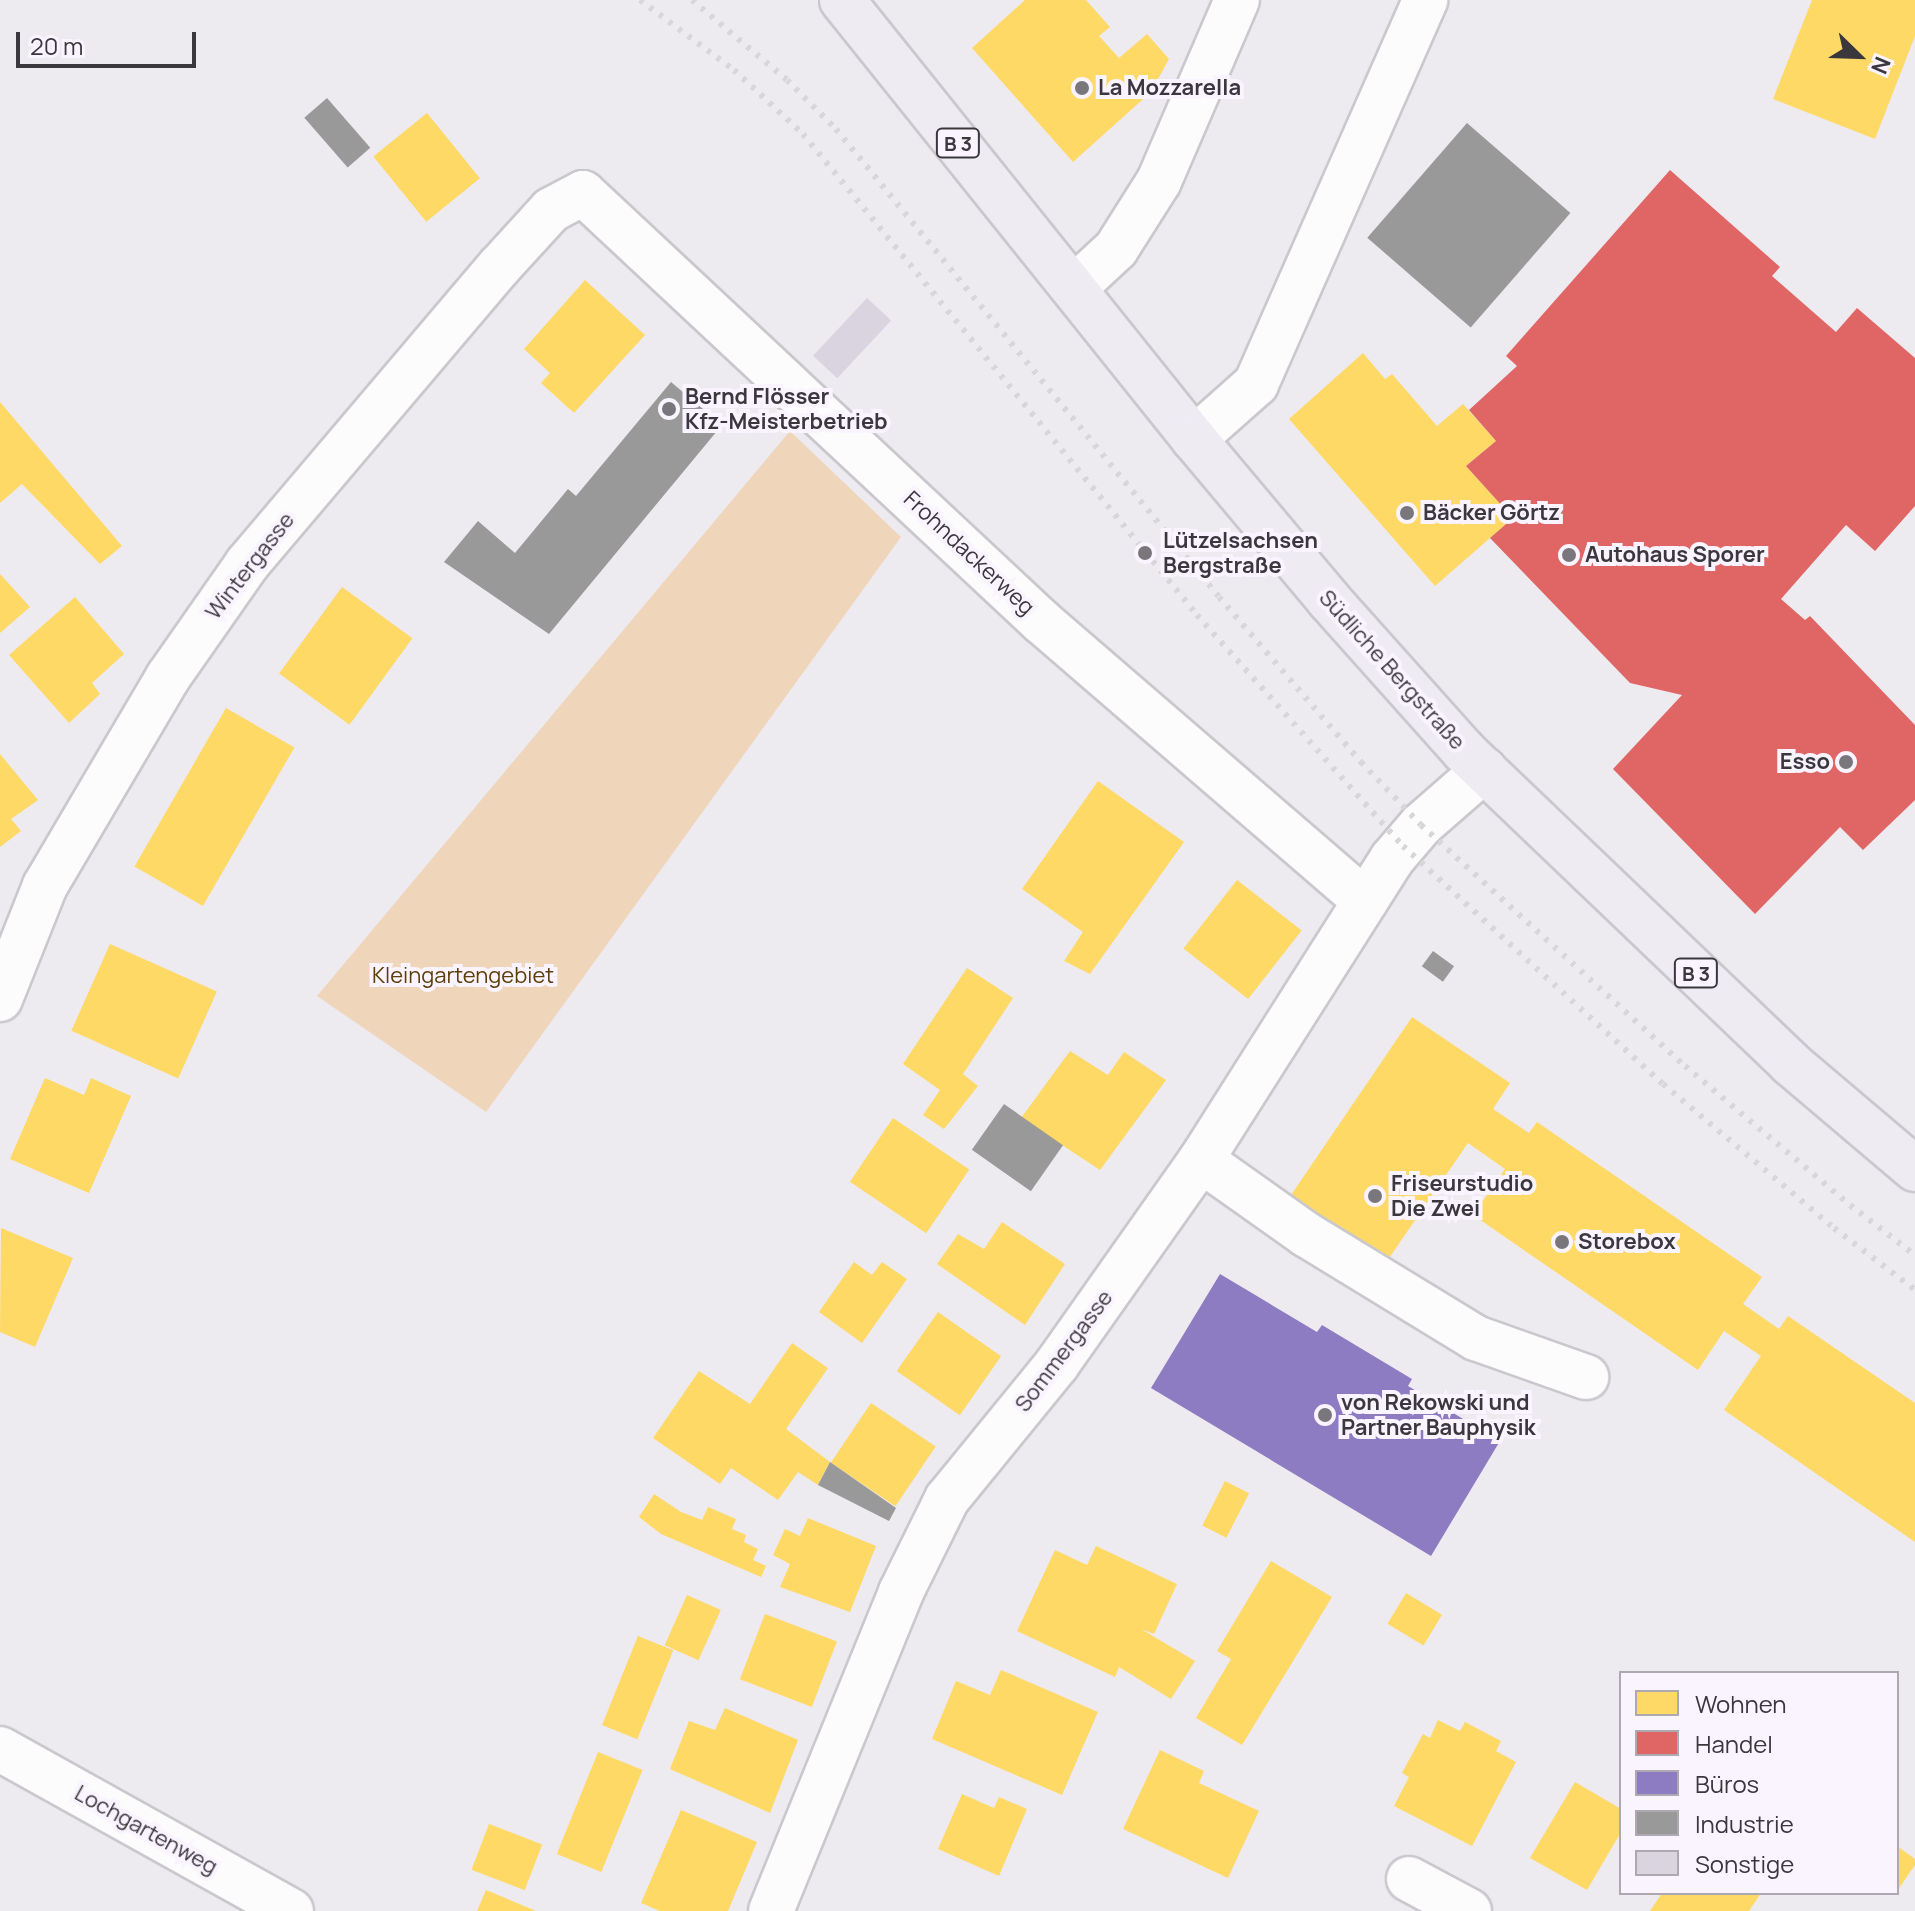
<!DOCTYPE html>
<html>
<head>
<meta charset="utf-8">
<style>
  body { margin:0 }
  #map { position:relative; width:1915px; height:1911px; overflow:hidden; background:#edeaf0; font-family:Manrope,sans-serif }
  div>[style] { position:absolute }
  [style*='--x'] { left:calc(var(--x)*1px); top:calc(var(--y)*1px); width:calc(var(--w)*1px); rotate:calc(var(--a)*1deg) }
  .green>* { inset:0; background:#efd6bb }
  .homes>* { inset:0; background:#ffd966; transform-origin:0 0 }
  .shops>* { inset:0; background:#e06666 }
  .offices>* { inset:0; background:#8e7cc3 }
  .industry>* { inset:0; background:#999; transform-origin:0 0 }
  .building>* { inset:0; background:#dad4e1; transform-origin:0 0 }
  .roads { filter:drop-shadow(2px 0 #cac8cd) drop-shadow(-2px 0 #cac8cd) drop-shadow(0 2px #cac8cd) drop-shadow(0 -2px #cac8cd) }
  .minor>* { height:44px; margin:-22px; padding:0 22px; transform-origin:22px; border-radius:22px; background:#fcfcfd }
  .major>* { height:44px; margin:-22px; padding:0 22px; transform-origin:22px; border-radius:22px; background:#efebf3 }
  .rail>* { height:6px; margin-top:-3px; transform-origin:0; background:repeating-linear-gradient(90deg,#d7d6d8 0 4px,transparent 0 12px) }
  .dots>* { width:22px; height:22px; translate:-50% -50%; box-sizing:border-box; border:4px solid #f9f4ff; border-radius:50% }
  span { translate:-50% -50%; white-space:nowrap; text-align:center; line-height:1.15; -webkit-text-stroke:8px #f9f4ff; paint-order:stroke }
  .shield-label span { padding:2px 6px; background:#f9f4ff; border:2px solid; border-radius:6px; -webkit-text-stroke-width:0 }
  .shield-label { font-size:20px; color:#3a383d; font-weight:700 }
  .poi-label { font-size:22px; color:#3a383d; font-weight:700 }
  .left { translate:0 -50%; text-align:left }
  .right { translate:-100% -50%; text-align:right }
  .street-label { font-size:22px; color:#3a383d }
  .park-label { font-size:22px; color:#5d3e08 }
  .legend { position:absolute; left:1619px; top:1671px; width:280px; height:224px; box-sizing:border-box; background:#f9f4ff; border:2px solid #ada9b1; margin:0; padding:10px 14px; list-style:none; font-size:24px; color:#3a383d }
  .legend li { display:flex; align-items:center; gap:16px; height:40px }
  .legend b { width:40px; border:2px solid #ada9b1 }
  .north { position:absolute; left:1819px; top:16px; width:80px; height:80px; -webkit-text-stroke:6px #f9f4ff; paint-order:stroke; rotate:113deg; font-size:22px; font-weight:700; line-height:32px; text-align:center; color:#3a383d }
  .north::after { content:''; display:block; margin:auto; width:28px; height:36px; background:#3a383d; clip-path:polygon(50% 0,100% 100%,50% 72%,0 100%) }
  .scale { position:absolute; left:16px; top:32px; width:180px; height:36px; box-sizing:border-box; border:4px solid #3a383d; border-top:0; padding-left:10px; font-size:24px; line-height:28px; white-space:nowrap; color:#3a383d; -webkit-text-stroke:6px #f9f4ff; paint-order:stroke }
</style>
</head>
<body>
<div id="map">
  <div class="green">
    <i style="clip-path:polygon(790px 431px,901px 537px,486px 1112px,317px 996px)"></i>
  </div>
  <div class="homes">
    <i style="clip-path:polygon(1025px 0,1086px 0,1110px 27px,1099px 36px,1119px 58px,1147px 34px,1169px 59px,1151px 92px,1073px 162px,972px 48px)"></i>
    <i style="clip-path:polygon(1812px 0,1915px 0,1915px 36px,1875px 139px,1773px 99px)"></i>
    <i style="left:427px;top:113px;width:84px;height:69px;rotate:51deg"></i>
    <i style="clip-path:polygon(585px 280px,645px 335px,574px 413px,541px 383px,550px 373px,524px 349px)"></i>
    <i style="clip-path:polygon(1363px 353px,1385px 379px,1392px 374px,1437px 426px,1463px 404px,1496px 441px,1466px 466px,1513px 518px,1435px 586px,1289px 419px)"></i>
    <i style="clip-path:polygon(0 402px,122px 546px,100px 564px,22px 484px,0 503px)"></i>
    <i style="clip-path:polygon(0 574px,30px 607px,0 633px)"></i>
    <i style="left:342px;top:587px;width:87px;height:107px;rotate:36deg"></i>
    <i style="clip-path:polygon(75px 597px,124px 654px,92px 683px,100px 694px,69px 723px,9px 655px)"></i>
    <i style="left:226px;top:708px;width:79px;height:183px;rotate:30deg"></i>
    <i style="clip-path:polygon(0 754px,38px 800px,11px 819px,21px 831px,0 847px)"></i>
    <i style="clip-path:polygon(1098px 781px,1184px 842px,1090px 974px,1064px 961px,1083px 932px,1022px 889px)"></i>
    <i style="left:1237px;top:880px;width:82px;height:87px;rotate:38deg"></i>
    <i style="left:110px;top:944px;width:117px;height:95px;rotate:24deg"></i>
    <i style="clip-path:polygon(967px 968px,1013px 998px,963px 1074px,978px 1086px,944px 1129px,923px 1115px,940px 1090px,903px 1064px)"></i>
    <i style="clip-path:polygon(1412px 1017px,1510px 1083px,1493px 1109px,1529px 1133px,1537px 1122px,1762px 1277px,1743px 1304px,1779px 1329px,1788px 1316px,1915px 1403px,1915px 1542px,1724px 1410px,1761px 1356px,1724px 1331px,1698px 1370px,1473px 1215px,1505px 1169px,1468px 1143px,1385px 1264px,1289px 1198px)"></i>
    <i style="clip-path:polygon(1070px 1051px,1108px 1075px,1124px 1052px,1166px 1080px,1100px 1170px,1021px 1118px)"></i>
    <i style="clip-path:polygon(45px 1078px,84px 1095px,91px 1078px,131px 1096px,89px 1193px,10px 1159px)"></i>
    <i style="left:893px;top:1118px;width:92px;height:77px;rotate:34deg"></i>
    <i style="clip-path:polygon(1002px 1222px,1065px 1264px,1025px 1325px,937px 1264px,958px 1234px,984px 1249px)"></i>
    <i style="clip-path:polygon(1px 1228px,73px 1258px,35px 1347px,0 1332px)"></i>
    <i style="clip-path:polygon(854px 1262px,872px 1275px,882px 1262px,907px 1279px,862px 1343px,819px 1312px)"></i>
    <i style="left:938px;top:1312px;width:77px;height:72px;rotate:35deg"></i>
    <i style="clip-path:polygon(792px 1343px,828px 1368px,786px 1429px,830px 1462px,818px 1485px,798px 1472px,778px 1500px,731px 1468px,720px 1484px,653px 1438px,699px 1371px,750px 1404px)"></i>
    <i style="left:871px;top:1403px;width:78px;height:72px;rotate:34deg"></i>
    <i style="left:1225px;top:1481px;width:27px;height:50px;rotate:27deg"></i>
    <i style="clip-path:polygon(654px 1494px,681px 1512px,702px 1520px,708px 1507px,736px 1519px,732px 1529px,746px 1535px,744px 1542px,758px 1549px,753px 1560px,766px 1566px,761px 1577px,661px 1534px,639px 1517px)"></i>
    <i style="clip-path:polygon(808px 1518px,876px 1546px,850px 1612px,780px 1587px,790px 1564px,773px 1555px,785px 1529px,800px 1536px)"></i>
    <i style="clip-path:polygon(1096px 1546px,1177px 1584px,1154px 1634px,1141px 1629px,1195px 1661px,1171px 1699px,1119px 1667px,1115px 1677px,1017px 1631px,1055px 1550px,1087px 1565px)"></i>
    <i style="clip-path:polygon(1271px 1561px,1332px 1597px,1242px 1745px,1196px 1718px,1231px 1659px,1217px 1651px)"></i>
    <i style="left:1406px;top:1593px;width:42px;height:36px;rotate:31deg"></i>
    <i style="left:687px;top:1595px;width:37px;height:55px;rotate:24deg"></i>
    <i style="left:765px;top:1614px;width:77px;height:70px;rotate:21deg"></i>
    <i style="left:638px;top:1636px;width:38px;height:96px;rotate:22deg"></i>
    <i style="clip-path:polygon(1001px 1670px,1098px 1712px,1062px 1795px,932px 1739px,956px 1681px,990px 1695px)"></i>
    <i style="clip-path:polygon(725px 1708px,798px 1740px,770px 1813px,670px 1769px,689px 1721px,715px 1730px)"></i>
    <i style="clip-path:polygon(1438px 1720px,1460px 1731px,1465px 1722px,1501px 1741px,1496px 1751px,1516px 1762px,1472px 1846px,1394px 1806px,1409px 1777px,1402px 1773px,1423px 1734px,1430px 1738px)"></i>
    <i style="clip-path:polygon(1160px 1750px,1204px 1771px,1199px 1783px,1259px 1811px,1228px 1878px,1123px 1829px)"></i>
    <i style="left:598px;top:1752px;width:48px;height:110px;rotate:22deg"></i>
    <i style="clip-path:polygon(1575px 1782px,1621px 1809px,1621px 1832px,1587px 1890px,1530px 1858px)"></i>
    <i style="clip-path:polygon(962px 1794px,994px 1808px,999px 1797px,1027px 1809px,999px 1876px,938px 1849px)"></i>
    <i style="clip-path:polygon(681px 1810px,757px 1842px,728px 1911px,660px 1911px,641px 1903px)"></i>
    <i style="left:489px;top:1824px;width:57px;height:49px;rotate:21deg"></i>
    <i style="clip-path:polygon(1897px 1846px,1915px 1859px,1915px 1865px,1897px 1891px)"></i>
    <i style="clip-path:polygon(486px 1890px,536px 1911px,477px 1911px)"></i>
    <i style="clip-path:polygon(1662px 1893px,1761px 1893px,1749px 1911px,1650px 1911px)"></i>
  </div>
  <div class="shops">
    <i style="clip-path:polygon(1670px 170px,1780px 267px,1772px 276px,1836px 332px,1857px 308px,1915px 358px,1915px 506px,1875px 551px,1846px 525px,1781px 599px,1805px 620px,1810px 616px,1915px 725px,1915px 800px,1863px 850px,1840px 827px,1755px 914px,1613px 769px,1682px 695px,1630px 683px,1490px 538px,1513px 518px,1466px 466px,1496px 441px,1469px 410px,1517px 366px,1506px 356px)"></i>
  </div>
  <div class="offices">
    <i style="clip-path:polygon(1220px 1274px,1317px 1332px,1322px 1325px,1412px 1379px,1408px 1386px,1500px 1441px,1431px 1556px,1151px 1388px)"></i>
  </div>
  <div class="industry">
    <i style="left:327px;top:98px;width:66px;height:30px;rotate:49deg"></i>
    <i style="left:1467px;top:123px;width:137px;height:152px;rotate:41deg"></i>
    <i style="clip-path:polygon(671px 382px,722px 425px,549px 634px,444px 562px,478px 521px,515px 553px,568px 489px,576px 496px)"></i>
    <i style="left:1433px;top:951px;width:26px;height:19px;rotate:36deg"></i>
    <i style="left:1004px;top:1104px;width:72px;height:56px;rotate:35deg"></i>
    <i style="clip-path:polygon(830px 1462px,896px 1508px,889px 1521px,818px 1485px)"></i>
  </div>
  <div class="building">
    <i style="left:867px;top:298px;width:33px;height:79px;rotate:43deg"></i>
  </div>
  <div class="roads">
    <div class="minor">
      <i style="--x:1075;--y:287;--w:56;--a:-42.8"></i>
      <i style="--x:1116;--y:249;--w:80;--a:-57.7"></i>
      <i style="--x:1159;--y:181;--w:197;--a:-66.7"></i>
      <i style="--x:1194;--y:439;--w:83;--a:-41.6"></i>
      <i style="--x:1256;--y:384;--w:420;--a:-66.2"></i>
      <i style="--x:0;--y:999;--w:122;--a:-68.3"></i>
      <i style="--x:45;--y:886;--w:243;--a:-59.5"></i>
      <i style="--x:168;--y:677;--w:138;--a:-55"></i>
      <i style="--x:247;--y:564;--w:390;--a:-49.7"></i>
      <i style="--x:499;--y:267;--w:77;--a:-47.6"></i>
      <i style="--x:551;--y:210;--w:36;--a:-28"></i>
      <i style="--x:583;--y:193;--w:628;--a:43.07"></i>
      <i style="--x:1042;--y:622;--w:427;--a:40.8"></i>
      <i style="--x:1201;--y:1160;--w:130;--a:35.3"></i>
      <i style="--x:1307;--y:1235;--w:198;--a:31.4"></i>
      <i style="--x:1476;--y:1338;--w:117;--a:19.5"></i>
      <i style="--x:0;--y:1749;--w:333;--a:29.1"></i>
      <i style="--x:1409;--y:1879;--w:68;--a:28.1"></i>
      <i style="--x:771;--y:1911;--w:344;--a:-67.8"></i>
      <i style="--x:901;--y:1592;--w:104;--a:-63.7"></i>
      <i style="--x:947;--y:1499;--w:174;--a:-50.8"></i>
      <i style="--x:1057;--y:1364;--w:250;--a:-54.8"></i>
      <i style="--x:1201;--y:1160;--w:356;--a:-57.6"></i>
      <i style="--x:1392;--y:859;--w:45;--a:-49.5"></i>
      <i style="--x:1421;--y:825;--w:84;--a:-41.1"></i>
    </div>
    <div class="major">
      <i style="--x:842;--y:0;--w:563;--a:51.28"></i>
      <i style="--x:1194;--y:439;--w:210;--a:50"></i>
      <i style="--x:1329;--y:600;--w:203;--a:48.2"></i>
      <i style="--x:1464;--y:751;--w:451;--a:43.7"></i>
      <i style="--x:1790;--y:1063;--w:164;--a:40.3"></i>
    </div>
  </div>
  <div class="rail">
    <i style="--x:640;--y:0;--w:117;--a:36.7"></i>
    <i style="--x:734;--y:70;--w:94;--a:42.8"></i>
    <i style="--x:803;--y:134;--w:622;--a:50.68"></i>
    <i style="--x:1197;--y:615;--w:310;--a:48.3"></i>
    <i style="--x:1403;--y:846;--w:352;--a:42.5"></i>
    <i style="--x:1663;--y:1084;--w:224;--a:40.1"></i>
    <i style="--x:1834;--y:1228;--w:102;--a:37.4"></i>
    <i style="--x:692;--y:0;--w:124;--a:40.1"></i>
    <i style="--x:787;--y:80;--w:69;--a:45"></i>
    <i style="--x:836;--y:129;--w:605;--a:50.7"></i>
    <i style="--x:1219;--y:597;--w:218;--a:49.3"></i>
    <i style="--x:1361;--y:762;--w:87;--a:46.4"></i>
    <i style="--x:1421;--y:825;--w:357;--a:42.4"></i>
    <i style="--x:1685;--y:1066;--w:216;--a:40.1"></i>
    <i style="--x:1850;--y:1205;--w:82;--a:37.6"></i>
  </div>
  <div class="dots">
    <i style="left:1082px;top:88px;background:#79767c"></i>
    <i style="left:669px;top:409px;background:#79767c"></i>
    <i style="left:1407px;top:513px;background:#79767c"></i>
    <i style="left:1145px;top:553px;background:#79767c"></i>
    <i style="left:1569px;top:555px;background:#79767c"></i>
    <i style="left:1846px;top:762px;background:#79767c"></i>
    <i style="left:1375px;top:1196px;background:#79767c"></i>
    <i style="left:1562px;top:1242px;background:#79767c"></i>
    <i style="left:1325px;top:1415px;background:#79767c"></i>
  </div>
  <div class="shield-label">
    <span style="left:958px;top:143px">B 3</span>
    <span style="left:1696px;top:973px">B 3</span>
  </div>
  <div class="poi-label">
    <span class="left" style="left:1098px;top:88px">La Mozzarella</span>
    <span class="left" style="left:685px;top:409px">Bernd Flösser<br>Kfz-Meisterbetrieb</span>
    <span class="left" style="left:1423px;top:513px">Bäcker Görtz</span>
    <span class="left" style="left:1163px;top:553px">Lützelsachsen<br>Bergstraße</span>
    <span class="left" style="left:1585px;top:555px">Autohaus Sporer</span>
    <span class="right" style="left:1830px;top:762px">Esso</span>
    <span class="left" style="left:1391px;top:1196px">Friseurstudio<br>Die Zwei</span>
    <span class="left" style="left:1578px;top:1242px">Storebox</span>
    <span class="left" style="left:1341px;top:1415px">von Rekowski und<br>Partner Bauphysik</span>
  </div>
  <div class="street-label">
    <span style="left:969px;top:553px;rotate:43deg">Frohndackerweg</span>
    <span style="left:250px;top:566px;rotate:-52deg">Wintergasse</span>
    <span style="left:1392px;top:670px;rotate:48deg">Südliche Bergstraße</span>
    <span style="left:1064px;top:1351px;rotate:-53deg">Sommergasse</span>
    <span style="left:146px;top:1830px;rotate:29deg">Lochgartenweg</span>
  </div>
  <div class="park-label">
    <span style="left:463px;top:976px">Kleingartengebiet</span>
  </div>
  <ul class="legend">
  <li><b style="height:22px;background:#ffd966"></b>Wohnen</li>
  <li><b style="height:22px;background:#e06666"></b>Handel</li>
  <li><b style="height:22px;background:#8e7cc3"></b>Büros</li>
  <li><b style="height:22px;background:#999"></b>Industrie</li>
  <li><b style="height:22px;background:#dad4e1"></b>Sonstige</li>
  </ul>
  <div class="north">N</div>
  <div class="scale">20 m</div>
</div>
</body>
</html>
